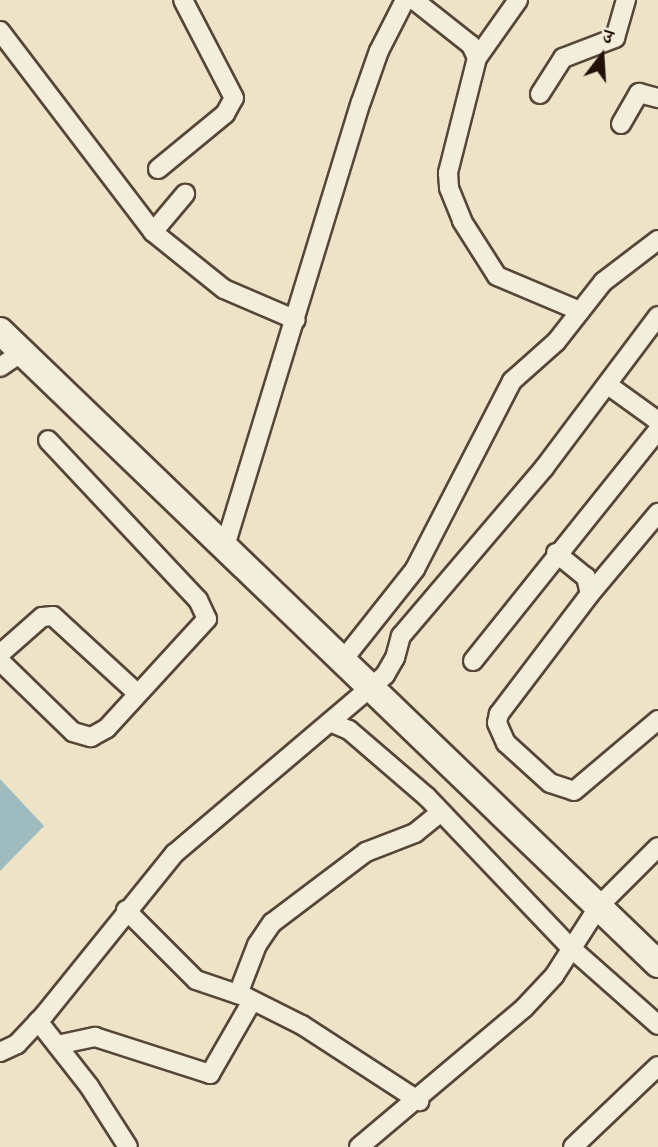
<!DOCTYPE html>
<html>
<head>
<meta charset="utf-8">
<style>
  body { margin:0 }
  #map { position:relative; width:658px; height:1147px; overflow:hidden; background:#ede3c7; font-family:"Gentium Book Plus","Noto Serif Devanagari",serif }
  div>[style] { position:absolute }
  [style*='--x'] { left:calc(var(--x)*1px); top:calc(var(--y)*1px); width:calc(var(--w)*1px); rotate:calc(var(--a)*1deg) }
  .water>* { inset:0; background:#9ebbc0 }
  .roads { filter:drop-shadow(2px 0 #564638) drop-shadow(-2px 0 #564638) drop-shadow(0 2px #564638) drop-shadow(0 -2px #564638) }
  .street>* { height:18px; margin:-9px; padding:0 9px; transform-origin:9px; border-radius:9px; background:#f3eddb }
  .secondary>* { height:26px; margin:-13px; padding:0 13px; transform-origin:13px; border-radius:13px; background:#f3eddb }
  span { translate:-50% -50%; white-space:nowrap; text-align:center; line-height:1.15; -webkit-text-stroke:5px #f3eddb; paint-order:stroke }
  .north { position:absolute; left:567px; top:21px; width:70px; height:70px; -webkit-text-stroke:5px #f3eddb; paint-order:stroke; rotate:17deg; font-size:19px; font-weight:700; line-height:28px; text-align:center; color:#231109 }
  .north::after { content:''; display:block; margin:auto; width:24px; height:32px; background:#231109; clip-path:polygon(50% 0,100% 100%,50% 72%,0 100%) }
</style>
</head>
<body>
<div id="map">
  <div class="water">
    <i style="clip-path:polygon(0 779px,44px 826px,0 871px)"></i>
  </div>
  <div class="roads">
    <div class="street">
      <i style="--x:414;--y:0;--w:73;--a:38.3"></i>
      <i style="--x:471;--y:45;--w:14;--a:65"></i>
      <i style="--x:477;--y:58;--w:119;--a:104.2"></i>
      <i style="--x:448;--y:173;--w:15;--a:86"></i>
      <i style="--x:449;--y:188;--w:35;--a:68"></i>
      <i style="--x:462;--y:221;--w:65;--a:57.5"></i>
      <i style="--x:497;--y:276;--w:90;--a:22.9"></i>
      <i style="--x:0;--y:31;--w:253;--a:52.7"></i>
      <i style="--x:153;--y:232;--w:91;--a:38.8"></i>
      <i style="--x:224;--y:289;--w:78;--a:23.3"></i>
      <i style="--x:477;--y:58;--w:71;--a:-54.7"></i>
      <i style="--x:540;--y:94;--w:43;--a:-57.4"></i>
      <i style="--x:563;--y:58;--w:56;--a:-21"></i>
      <i style="--x:615;--y:38;--w:40;--a:-74"></i>
      <i style="--x:621;--y:124;--w:36;--a:-60"></i>
      <i style="--x:639;--y:93;--w:20;--a:15"></i>
      <i style="--x:158;--y:169;--w:87;--a:-39.4"></i>
      <i style="--x:225;--y:114;--w:18;--a:-61"></i>
      <i style="--x:234;--y:98;--w:110;--a:-117.5"></i>
      <i style="--x:153;--y:232;--w:50;--a:-49.9"></i>
      <i style="--x:0;--y:367;--w:27;--a:-34"></i>
      <i style="--x:608;--y:385;--w:62;--a:35.8"></i>
      <i style="--x:225;--y:546;--w:464;--a:-73"></i>
      <i style="--x:361;--y:102;--w:54;--a:-70.6"></i>
      <i style="--x:379;--y:51;--w:57;--a:-63"></i>
      <i style="--x:556;--y:553;--w:38;--a:39"></i>
      <i style="--x:586;--y:577;--w:17;--a:77"></i>
      <i style="--x:590;--y:594;--w:151;--a:127.2"></i>
      <i style="--x:499;--y:714;--w:9;--a:103"></i>
      <i style="--x:497;--y:723;--w:22;--a:66"></i>
      <i style="--x:506;--y:743;--w:59;--a:42.3"></i>
      <i style="--x:550;--y:783;--w:25;--a:18"></i>
      <i style="--x:574;--y:791;--w:110;--a:-40.2"></i>
      <i style="--x:590;--y:594;--w:106;--a:-50"></i>
      <i style="--x:0;--y:654;--w:56;--a:-41.4"></i>
      <i style="--x:42;--y:617;--w:11;--a:-5"></i>
      <i style="--x:53;--y:616;--w:114;--a:42.5"></i>
      <i style="--x:343;--y:660;--w:116;--a:-51.6"></i>
      <i style="--x:415;--y:569;--w:212;--a:-62.7"></i>
      <i style="--x:512;--y:381;--w:59;--a:-41.6"></i>
      <i style="--x:556;--y:342;--w:76;--a:-51.9"></i>
      <i style="--x:603;--y:282;--w:69;--a:-37.4"></i>
      <i style="--x:0;--y:661;--w:102;--a:44.2"></i>
      <i style="--x:73;--y:732;--w:19;--a:16"></i>
      <i style="--x:91;--y:737;--w:18;--a:-29"></i>
      <i style="--x:107;--y:728;--w:148;--a:-47.5"></i>
      <i style="--x:207;--y:619;--w:21;--a:-115"></i>
      <i style="--x:198;--y:600;--w:219;--a:-133.2"></i>
      <i style="--x:473;--y:661;--w:296;--a:-51.3"></i>
      <i style="--x:330;--y:722;--w:21;--a:23"></i>
      <i style="--x:349;--y:730;--w:103;--a:40.7"></i>
      <i style="--x:427;--y:797;--w:209;--a:46.4"></i>
      <i style="--x:571;--y:948;--w:116;--a:41.5"></i>
      <i style="--x:126;--y:910;--w:99;--a:45"></i>
      <i style="--x:196;--y:980;--w:53;--a:18.8"></i>
      <i style="--x:246;--y:997;--w:63;--a:26.6"></i>
      <i style="--x:302;--y:1025;--w:140;--a:33"></i>
      <i style="--x:238;--y:994;--w:53;--a:-68.8"></i>
      <i style="--x:257;--y:945;--w:27;--a:-56"></i>
      <i style="--x:272;--y:923;--w:118;--a:-37.1"></i>
      <i style="--x:366;--y:852;--w:53;--a:-21.2"></i>
      <i style="--x:415;--y:833;--w:33;--a:-39"></i>
      <i style="--x:38;--y:1021;--w:83;--a:51.9"></i>
      <i style="--x:89;--y:1086;--w:72;--a:57.4"></i>
      <i style="--x:57;--y:1045;--w:39;--a:-12"></i>
      <i style="--x:95;--y:1037;--w:121;--a:17.8"></i>
      <i style="--x:210;--y:1074;--w:84;--a:-60.1"></i>
      <i style="--x:0;--y:1052;--w:19;--a:-25"></i>
      <i style="--x:17;--y:1044;--w:41;--a:-47"></i>
      <i style="--x:45;--y:1014;--w:206;--a:-51.1"></i>
      <i style="--x:174;--y:854;--w:277;--a:-40.3"></i>
      <i style="--x:385;--y:675;--w:20;--a:-60"></i>
      <i style="--x:395;--y:658;--w:23;--a:-75"></i>
      <i style="--x:401;--y:636;--w:221;--a:-49.6"></i>
      <i style="--x:544;--y:468;--w:190;--a:-53.1"></i>
      <i style="--x:359;--y:1147;--w:216;--a:-40.1"></i>
      <i style="--x:524;--y:1008;--w:44;--a:-46.8"></i>
      <i style="--x:554;--y:976;--w:83;--a:-57.3"></i>
      <i style="--x:599;--y:906;--w:83;--a:-45"></i>
      <i style="--x:573;--y:1147;--w:117;--a:-43.6"></i>
    </div>
    <div class="secondary">
      <i style="--x:0;--y:331;--w:913;--a:43.89"></i>
    </div>
  </div>
  <div class="north">उ</div>
</div>
</body>
</html>
